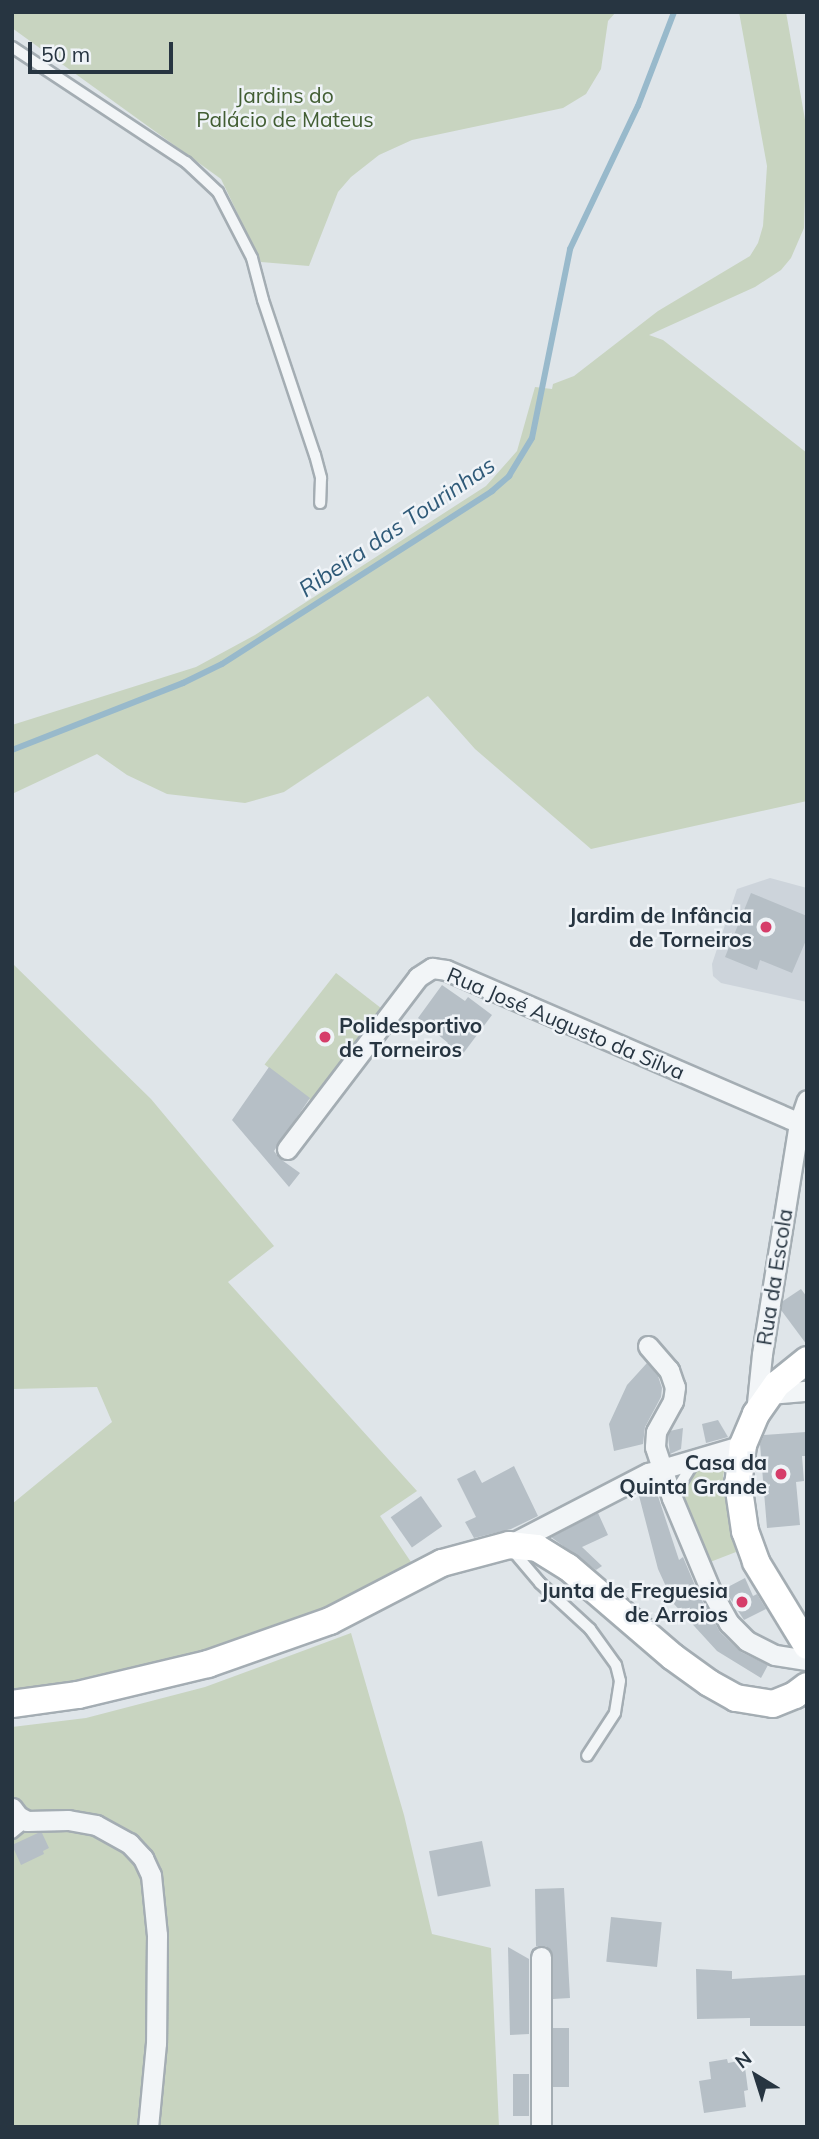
<!DOCTYPE html>
<html>
<head>
<meta charset="utf-8">
<style>
  body { margin:0 }
  #map { position:relative; width:819px; height:2139px; overflow:hidden; background:#dfe5e9; font-family:Mulish,sans-serif }
  div>[style] { position:absolute }
  [style*='--x'] { left:calc(var(--x)*1px); top:calc(var(--y)*1px); width:calc(var(--w)*1px); rotate:calc(var(--a)*1deg) }
  .built>* { inset:0; background:#cdd4db }
  .green>* { inset:0; background:#c8d4c0; transform-origin:0 0 }
  .stream>* { height:6px; margin:-3px; padding:0 3px; transform-origin:3px; border-radius:3px; background:#98b9cb }
  .building>* { inset:0; background:#b6bfc6; transform-origin:0 0 }
  .roads { filter:drop-shadow(2px 0 #a4adb3) drop-shadow(-2px 0 #a4adb3) drop-shadow(0 2px #a4adb3) drop-shadow(0 -2px #a4adb3) }
  .lane>* { height:10px; margin:-5px; padding:0 5px; transform-origin:5px; border-radius:5px; background:#f2f5f7 }
  .street>* { height:19px; margin:-9.5px; padding:0 9.5px; transform-origin:9.5px; border-radius:9.5px; background:#f2f5f7 }
  .secondary>* { height:26px; margin:-13px; padding:0 13px; transform-origin:13px; border-radius:13px; background:#fff }
  .dots>* { width:19px; height:19px; translate:-50% -50%; box-sizing:border-box; border:4px solid #eff3f7; border-radius:50% }
  span { translate:-50% -50%; white-space:nowrap; text-align:center; line-height:1.15; -webkit-text-stroke:5px #eff3f7; paint-order:stroke }
  .park-label { font-size:21px; color:#425e33 }
  .poi-label { font-size:21px; color:#273541; font-weight:700 }
  .right { translate:-100% -50%; text-align:right }
  .left { translate:0 -50%; text-align:left }
  .street-label { font-size:21px; color:#273541 }
  .water-label { font-size:23px; color:#2f5a78; font-style:italic }
  .frame { position:absolute; inset:0; border:14px solid #273541; pointer-events:none }
  .north { position:absolute; left:721px; top:2041px; width:70px; height:70px; -webkit-text-stroke:5px #eff3f7; paint-order:stroke; rotate:322deg; font-size:19px; font-weight:700; line-height:28px; text-align:center; color:#273541 }
  .north::after { content:''; display:block; margin:auto; width:24px; height:32px; background:#273541; clip-path:polygon(50% 0,100% 100%,50% 72%,0 100%) }
  .scale { position:absolute; left:28px; top:42px; width:145px; height:32px; box-sizing:border-box; border:4px solid #273541; border-top:0; padding-left:9px; font-size:21px; line-height:24px; white-space:nowrap; color:#273541; -webkit-text-stroke:5px #eff3f7; paint-order:stroke }
</style>
</head>
<body>
<div id="map">
  <div class="built">
    <i style="clip-path:polygon(770px 878px,807px 888px,807px 1002px,721px 983px,713px 976px,712px 964px,737px 889px)"></i>
  </div>
  <div class="green">
    <i style="clip-path:polygon(12px 12px,616px 12px,608px 21px,601px 69px,586px 94px,563px 108px,412px 140px,379px 155px,351px 177px,338px 192px,309px 266px,261px 262px,221px 179px,12px 28px)"></i>
    <i style="clip-path:polygon(739px 12px,786px 12px,807px 131px,804px 228px,791px 258px,781px 270px,755px 287px,649px 335px,663px 340px,807px 453px,807px 801px,591px 849px,475px 749px,428px 696px,284px 792px,245px 803px,167px 794px,127px 775px,97px 754px,12px 794px,12px 725px,196px 667px,255px 635px,486px 486px,517px 451px,535px 387px,552px 389px,553px 384px,574px 376px,658px 311px,750px 256px,758px 243px,763px 226px,767px 166px)"></i>
    <i style="clip-path:polygon(12px 963px,151px 1099px,274px 1246px,228px 1282px,417px 1491px,380px 1516px,413px 1565px,358px 1598px,242px 1644px,59px 1688px,12px 1695px,12px 1504px,112px 1422px,97px 1387px,12px 1389px)"></i>
    <i style="left:336px;top:973px;width:61px;height:116px;rotate:38deg"></i>
    <i style="clip-path:polygon(727px 1455px,723px 1477px,736px 1552px,705px 1564px,685px 1504px,685px 1489px,695px 1470px)"></i>
    <i style="clip-path:polygon(351px 1633px,404px 1815px,432px 1934px,491px 1948px,499px 2127px,12px 2127px,12px 1727px,86px 1718px,205px 1687px)"></i>
  </div>
  <div class="stream">
    <i style="--x:12;--y:750;--w:184;--a:-21.4"></i>
    <i style="--x:183;--y:683;--w:43;--a:-26"></i>
    <i style="--x:222;--y:664;--w:321;--a:-32.6"></i>
    <i style="--x:492;--y:491;--w:23;--a:-41"></i>
    <i style="--x:509;--y:476;--w:44;--a:-58.8"></i>
    <i style="--x:532;--y:438;--w:193;--a:-78.6"></i>
    <i style="--x:570;--y:249;--w:158;--a:-64.6"></i>
    <i style="--x:638;--y:106;--w:101;--a:-69"></i>
  </div>
  <div class="building">
    <i style="clip-path:polygon(751px 893px,807px 916px,807px 938px,792px 973px,760px 960px,757px 970px,725px 957px)"></i>
    <i style="clip-path:polygon(442px 985px,465px 1001px,468px 997px,492px 1015px,459px 1059px,444px 1049px,448px 1043px,418px 1018px)"></i>
    <i style="clip-path:polygon(269px 1067px,310px 1098px,274px 1151px,279px 1158px,300px 1173px,289px 1187px,232px 1120px)"></i>
    <i style="clip-path:polygon(801px 1289px,807px 1297px,807px 1345px,781px 1310px,783px 1301px)"></i>
    <i style="clip-path:polygon(647px 1363px,658px 1376px,662px 1388px,661px 1397px,645px 1427px,643px 1444px,614px 1451px,609px 1424px,627px 1385px)"></i>
    <i style="clip-path:polygon(718px 1420px,728px 1437px,706px 1443px,702px 1424px)"></i>
    <i style="clip-path:polygon(683px 1428px,681px 1449px,670px 1454px,668px 1436px,670px 1431px)"></i>
    <i style="clip-path:polygon(806px 1432px,807px 1456px,802px 1456px,804px 1481px,796px 1482px,800px 1525px,767px 1528px,760px 1444px,764px 1435px)"></i>
    <i style="clip-path:polygon(514px 1466px,538px 1516px,511px 1529px,474px 1538px,465px 1522px,476px 1517px,457px 1479px,475px 1470px,482px 1483px)"></i>
    <i style="clip-path:polygon(654px 1484px,679px 1560px,683px 1557px,699px 1595px,720px 1632px,741px 1652px,768px 1665px,761px 1678px,717px 1651px,674px 1604px,658px 1569px,638px 1492px)"></i>
    <i style="left:421px;top:1496px;width:37px;height:37px;rotate:55deg"></i>
    <i style="clip-path:polygon(598px 1513px,608px 1535px,582px 1547px,602px 1566px,596px 1570px,551px 1537px)"></i>
    <i style="clip-path:polygon(745px 1578px,753px 1596px,757px 1594px,766px 1609px,744px 1620px,724px 1589px)"></i>
    <i style="clip-path:polygon(38px 1833px,42px 1833px,49px 1848px,43px 1851px,44px 1854px,21px 1865px,12px 1845px)"></i>
    <i style="left:482px;top:1841px;width:46px;height:54px;rotate:79deg"></i>
    <i style="clip-path:polygon(564px 1888px,570px 1998px,553px 1999px,552px 1952px,546px 1946px,536px 1946px,535px 1889px)"></i>
    <i style="left:611px;top:1917px;width:51px;height:45px;rotate:6deg"></i>
    <i style="clip-path:polygon(508px 1947px,529px 1959px,529px 2034px,510px 2035px)"></i>
    <i style="clip-path:polygon(696px 1969px,732px 1971px,732px 1979px,807px 1975px,807px 2026px,750px 2026px,750px 2018px,697px 2019px)"></i>
    <i style="left:553px;top:2028px;width:16px;height:59px"></i>
    <i style="clip-path:polygon(727px 2059px,728px 2063px,744px 2060px,748px 2090px,744px 2091px,746px 2107px,704px 2113px,699px 2081px,711px 2079px,709px 2062px)"></i>
    <i style="left:529px;top:2074px;width:42px;height:16px;rotate:90deg"></i>
  </div>
  <div class="roads">
    <div class="lane">
      <i style="--x:12;--y:47;--w:209;--a:33.5"></i>
      <i style="--x:186;--y:162;--w:44;--a:43.2"></i>
      <i style="--x:218;--y:192;--w:74;--a:62.7"></i>
      <i style="--x:252;--y:258;--w:43;--a:75.3"></i>
      <i style="--x:263;--y:300;--w:163;--a:71.5"></i>
      <i style="--x:315;--y:455;--w:24;--a:75"></i>
      <i style="--x:321;--y:478;--w:25;--a:92"></i>
      <i style="--x:674;--y:1494;--w:36;--a:-58"></i>
      <i style="--x:513;--y:1551;--w:42;--a:49.8"></i>
      <i style="--x:540;--y:1583;--w:68;--a:42.6"></i>
      <i style="--x:590;--y:1629;--w:44;--a:54.2"></i>
      <i style="--x:616;--y:1665;--w:16;--a:76"></i>
      <i style="--x:620;--y:1681;--w:32;--a:99"></i>
      <i style="--x:615;--y:1713;--w:51;--a:123.1"></i>
      <i style="--x:12;--y:1833;--w:19;--a:-39"></i>
    </div>
    <div class="street">
      <i style="--x:287;--y:1149;--w:216;--a:-52.7"></i>
      <i style="--x:418;--y:977;--w:17;--a:-33"></i>
      <i style="--x:432;--y:968;--w:14;--a:8"></i>
      <i style="--x:446;--y:970;--w:385;--a:23.4"></i>
      <i style="--x:648;--y:1346;--w:32;--a:49"></i>
      <i style="--x:669;--y:1370;--w:18;--a:71"></i>
      <i style="--x:675;--y:1387;--w:14;--a:98"></i>
      <i style="--x:673;--y:1401;--w:35;--a:119"></i>
      <i style="--x:656;--y:1432;--w:15;--a:94"></i>
      <i style="--x:655;--y:1447;--w:54;--a:71.6"></i>
      <i style="--x:672;--y:1498;--w:99;--a:67.3"></i>
      <i style="--x:710;--y:1589;--w:39;--a:61"></i>
      <i style="--x:729;--y:1623;--w:25;--a:45"></i>
      <i style="--x:747;--y:1641;--w:31;--a:27"></i>
      <i style="--x:775;--y:1655;--w:32;--a:9"></i>
      <i style="--x:769;--y:1394;--w:38;--a:-5"></i>
      <i style="--x:756;--y:1413;--w:59;--a:-84.2"></i>
      <i style="--x:762;--y:1354;--w:234;--a:-80.9"></i>
      <i style="--x:799;--y:1123;--w:24;--a:-71"></i>
      <i style="--x:509;--y:1545;--w:157;--a:-27.4"></i>
      <i style="--x:648;--y:1473;--w:99;--a:-16.4"></i>
      <i style="--x:12;--y:1808;--w:10;--a:53"></i>
      <i style="--x:18;--y:1816;--w:10;--a:29"></i>
      <i style="--x:27;--y:1821;--w:41;--a:-1.4"></i>
      <i style="--x:68;--y:1820;--w:28;--a:10"></i>
      <i style="--x:96;--y:1825;--w:38;--a:29"></i>
      <i style="--x:129;--y:1843;--w:21;--a:47"></i>
      <i style="--x:143;--y:1858;--w:19;--a:65"></i>
      <i style="--x:151;--y:1875;--w:60;--a:84.3"></i>
      <i style="--x:157;--y:1935;--w:108;--a:90.5"></i>
      <i style="--x:156;--y:2043;--w:84;--a:95.4"></i>
      <i style="--x:541;--y:1957;--w:170;--a:90"></i>
    </div>
    <div class="secondary">
      <i style="--x:807;--y:1360;--w:38;--a:141"></i>
      <i style="--x:777;--y:1384;--w:37;--a:125"></i>
      <i style="--x:756;--y:1414;--w:34;--a:113"></i>
      <i style="--x:743;--y:1445;--w:38;--a:97"></i>
      <i style="--x:738;--y:1483;--w:49;--a:81.7"></i>
      <i style="--x:745;--y:1531;--w:33;--a:70"></i>
      <i style="--x:756;--y:1562;--w:98;--a:58.7"></i>
      <i style="--x:12;--y:1704;--w:67;--a:-7.8"></i>
      <i style="--x:78;--y:1695;--w:134;--a:-13.4"></i>
      <i style="--x:208;--y:1664;--w:129;--a:-19.4"></i>
      <i style="--x:330;--y:1621;--w:126;--a:-27.4"></i>
      <i style="--x:442;--y:1563;--w:69;--a:-15"></i>
      <i style="--x:509;--y:1545;--w:28;--a:6"></i>
      <i style="--x:537;--y:1548;--w:36;--a:32"></i>
      <i style="--x:568;--y:1567;--w:138;--a:40.6"></i>
      <i style="--x:673;--y:1657;--w:44;--a:35.8"></i>
      <i style="--x:709;--y:1683;--w:31;--a:29"></i>
      <i style="--x:736;--y:1698;--w:37;--a:9"></i>
      <i style="--x:773;--y:1704;--w:24;--a:-22"></i>
      <i style="--x:795;--y:1695;--w:15;--a:-37"></i>
    </div>
  </div>
  <div class="dots">
    <i style="left:766px;top:927px;background:#d63d6a"></i>
    <i style="left:325px;top:1037px;background:#d63d6a"></i>
    <i style="left:781px;top:1474px;background:#d63d6a"></i>
    <i style="left:742px;top:1602px;background:#d63d6a"></i>
  </div>
  <div class="park-label">
    <span style="left:285px;top:107px">Jardins do<br>Palácio de Mateus</span>
  </div>
  <div class="poi-label">
    <span class="right" style="left:752px;top:927px">Jardim de Infância<br>de Torneiros</span>
    <span class="left" style="left:339px;top:1037px">Polidesportivo<br>de Torneiros</span>
    <span class="right" style="left:767px;top:1474px">Casa da<br>Quinta Grande</span>
    <span class="right" style="left:728px;top:1602px">Junta de Freguesia<br>de Arroios</span>
  </div>
  <div class="street-label">
    <span style="left:566px;top:1023px;rotate:23deg">Rua José Augusto da Silva</span>
    <span style="left:774px;top:1277px;rotate:-81deg">Rua da Escola</span>
  </div>
  <div class="water-label">
    <span style="left:397px;top:527px;rotate:-34deg">Ribeira das Tourinhas</span>
  </div>
  <div class="frame"></div>
  <div class="north">N</div>
  <div class="scale">50 m</div>
</div>
</body>
</html>
